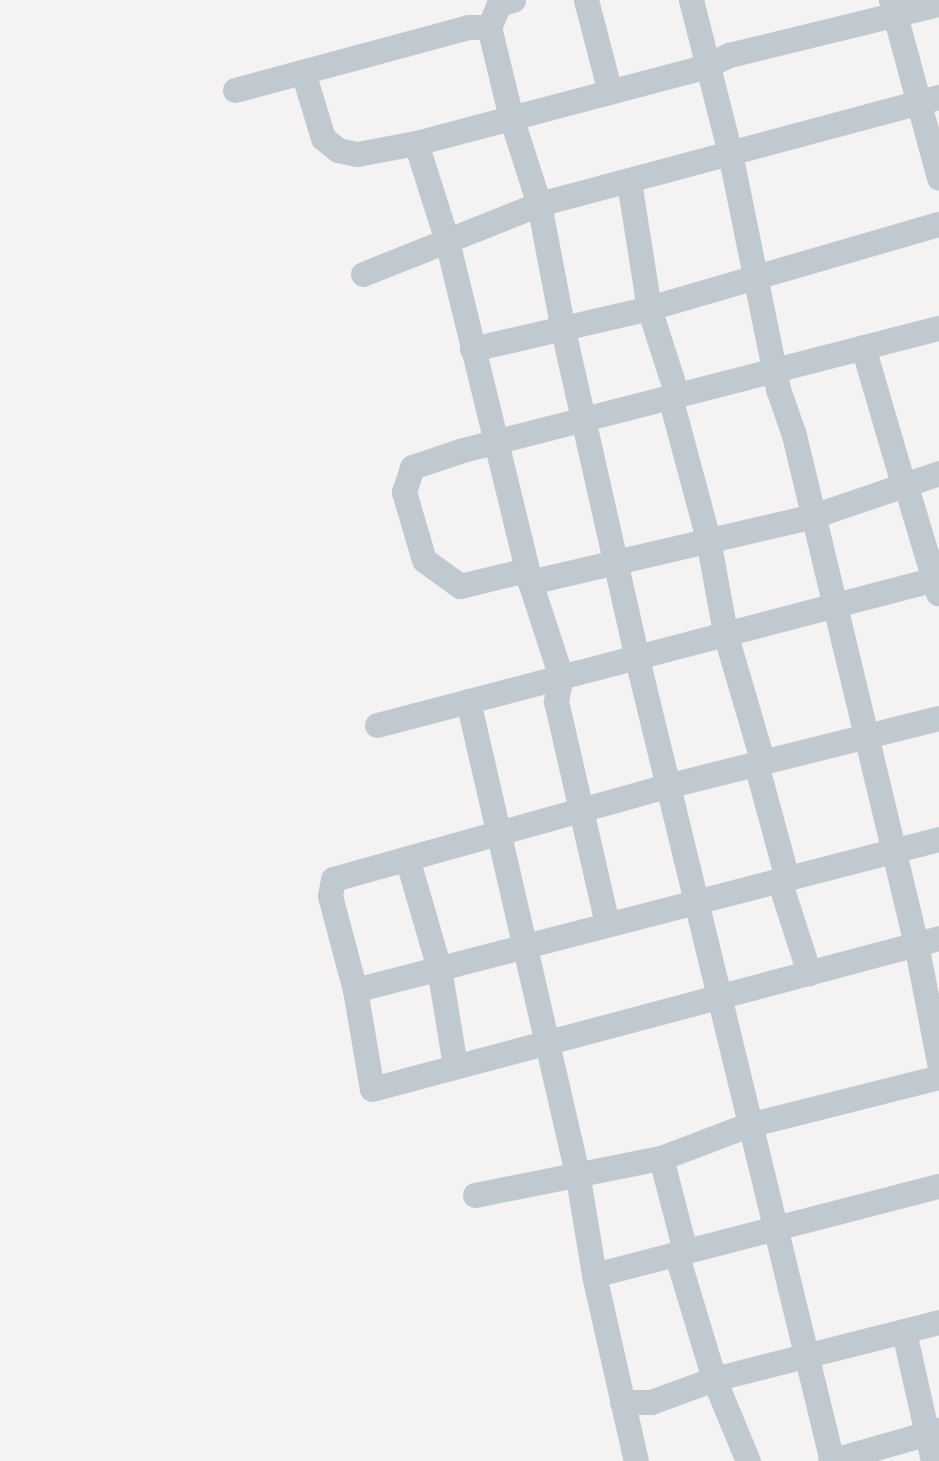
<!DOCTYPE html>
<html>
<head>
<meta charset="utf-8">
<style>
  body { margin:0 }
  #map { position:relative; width:939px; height:1461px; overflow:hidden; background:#f4f2f2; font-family:"Fira Sans",sans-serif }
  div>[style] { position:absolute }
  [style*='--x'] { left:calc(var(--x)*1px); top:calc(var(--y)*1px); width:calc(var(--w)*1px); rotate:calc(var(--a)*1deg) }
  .minor>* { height:25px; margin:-12.5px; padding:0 12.5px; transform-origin:12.5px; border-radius:12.5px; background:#c1c9d0 }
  span { translate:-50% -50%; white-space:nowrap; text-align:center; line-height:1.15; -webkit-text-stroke:10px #fff; paint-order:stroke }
</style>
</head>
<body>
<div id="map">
  <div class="minor">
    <i style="--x:513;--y:0;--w:15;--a:164"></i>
    <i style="--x:499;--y:4;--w:25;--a:113"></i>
    <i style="--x:489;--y:27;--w:93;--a:76.3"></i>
    <i style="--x:511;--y:117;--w:91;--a:72.2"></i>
    <i style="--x:539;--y:204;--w:128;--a:79.2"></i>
    <i style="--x:563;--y:330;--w:350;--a:77.3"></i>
    <i style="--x:640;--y:671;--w:813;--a:76.34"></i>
    <i style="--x:586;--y:0;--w:95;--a:75.4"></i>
    <i style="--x:691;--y:0;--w:158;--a:75.7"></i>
    <i style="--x:730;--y:153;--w:241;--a:78.5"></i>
    <i style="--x:778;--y:389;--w:49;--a:70.8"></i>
    <i style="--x:794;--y:435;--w:523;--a:76.52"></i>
    <i style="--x:916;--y:944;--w:120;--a:79"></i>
    <i style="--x:891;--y:0;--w:184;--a:74.9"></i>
    <i style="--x:303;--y:72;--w:69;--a:73.1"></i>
    <i style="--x:323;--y:138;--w:19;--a:39"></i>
    <i style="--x:338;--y:150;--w:19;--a:12"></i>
    <i style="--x:357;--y:154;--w:60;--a:-10.6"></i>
    <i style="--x:416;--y:143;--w:301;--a:-14.8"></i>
    <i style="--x:707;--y:66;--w:25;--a:-27"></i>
    <i style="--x:729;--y:55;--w:216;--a:-13.7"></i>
    <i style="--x:235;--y:90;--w:241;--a:-15.1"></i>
    <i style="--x:468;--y:27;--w:21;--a:0"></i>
    <i style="--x:416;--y:143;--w:103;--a:72.4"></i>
    <i style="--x:447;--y:241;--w:351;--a:76.3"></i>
    <i style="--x:530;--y:582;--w:100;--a:71.9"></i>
    <i style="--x:561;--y:677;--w:25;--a:102"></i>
    <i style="--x:556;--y:701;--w:229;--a:77.1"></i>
    <i style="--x:629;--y:182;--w:128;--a:81"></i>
    <i style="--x:649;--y:308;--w:91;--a:72.2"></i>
    <i style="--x:363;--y:274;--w:189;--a:-21.7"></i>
    <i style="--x:539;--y:204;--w:414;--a:-15"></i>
    <i style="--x:863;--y:347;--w:143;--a:73.7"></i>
    <i style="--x:472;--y:349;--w:182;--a:-13"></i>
    <i style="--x:649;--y:308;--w:302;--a:-16.2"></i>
    <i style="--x:670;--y:397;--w:147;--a:75"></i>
    <i style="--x:708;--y:539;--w:96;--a:79.7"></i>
    <i style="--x:725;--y:633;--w:135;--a:73.7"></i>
    <i style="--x:905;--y:483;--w:115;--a:73.3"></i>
    <i style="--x:526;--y:570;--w:68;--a:166.4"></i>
    <i style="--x:460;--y:586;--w:44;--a:-144.2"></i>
    <i style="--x:424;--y:560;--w:71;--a:-106.4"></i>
    <i style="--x:404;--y:492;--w:26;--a:-72"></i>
    <i style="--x:412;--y:467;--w:54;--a:-18.4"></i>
    <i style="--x:463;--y:450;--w:491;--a:-14.4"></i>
    <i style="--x:530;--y:582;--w:291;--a:-13.1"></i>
    <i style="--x:813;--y:516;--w:133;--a:-18.8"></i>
    <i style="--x:468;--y:701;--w:483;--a:77"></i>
    <i style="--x:577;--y:1172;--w:104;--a:80.6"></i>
    <i style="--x:594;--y:1275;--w:191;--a:77.3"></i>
    <i style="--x:939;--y:718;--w:277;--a:166"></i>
    <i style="--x:670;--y:785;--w:350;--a:164.4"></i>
    <i style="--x:333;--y:879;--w:17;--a:100"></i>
    <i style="--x:330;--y:896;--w:97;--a:75.1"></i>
    <i style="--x:355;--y:990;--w:100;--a:80.3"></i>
    <i style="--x:372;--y:1089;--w:587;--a:-14.91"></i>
    <i style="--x:377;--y:725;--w:581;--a:-14.66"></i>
    <i style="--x:756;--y:764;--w:118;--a:74.8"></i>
    <i style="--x:407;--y:858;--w:115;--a:73.8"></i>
    <i style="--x:439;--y:968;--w:99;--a:80.7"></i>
    <i style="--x:779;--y:880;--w:98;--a:72.1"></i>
    <i style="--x:355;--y:990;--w:603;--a:-14.5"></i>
    <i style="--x:661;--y:1158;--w:96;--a:75.5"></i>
    <i style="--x:475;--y:1195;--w:190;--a:-11.3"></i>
    <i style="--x:661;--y:1158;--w:93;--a:-20.8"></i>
    <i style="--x:748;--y:1125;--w:197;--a:-14.1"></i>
    <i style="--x:676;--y:1253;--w:132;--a:73.2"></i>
    <i style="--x:714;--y:1379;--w:89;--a:67.5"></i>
    <i style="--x:594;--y:1275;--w:356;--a:-14.5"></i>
    <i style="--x:904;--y:1332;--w:132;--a:77.3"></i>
    <i style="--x:622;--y:1402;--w:29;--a:0"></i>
    <i style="--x:651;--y:1402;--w:67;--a:-20.1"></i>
    <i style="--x:714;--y:1379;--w:232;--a:-14.2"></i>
    <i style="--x:830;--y:1461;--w:113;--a:-15.9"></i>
  </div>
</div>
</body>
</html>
